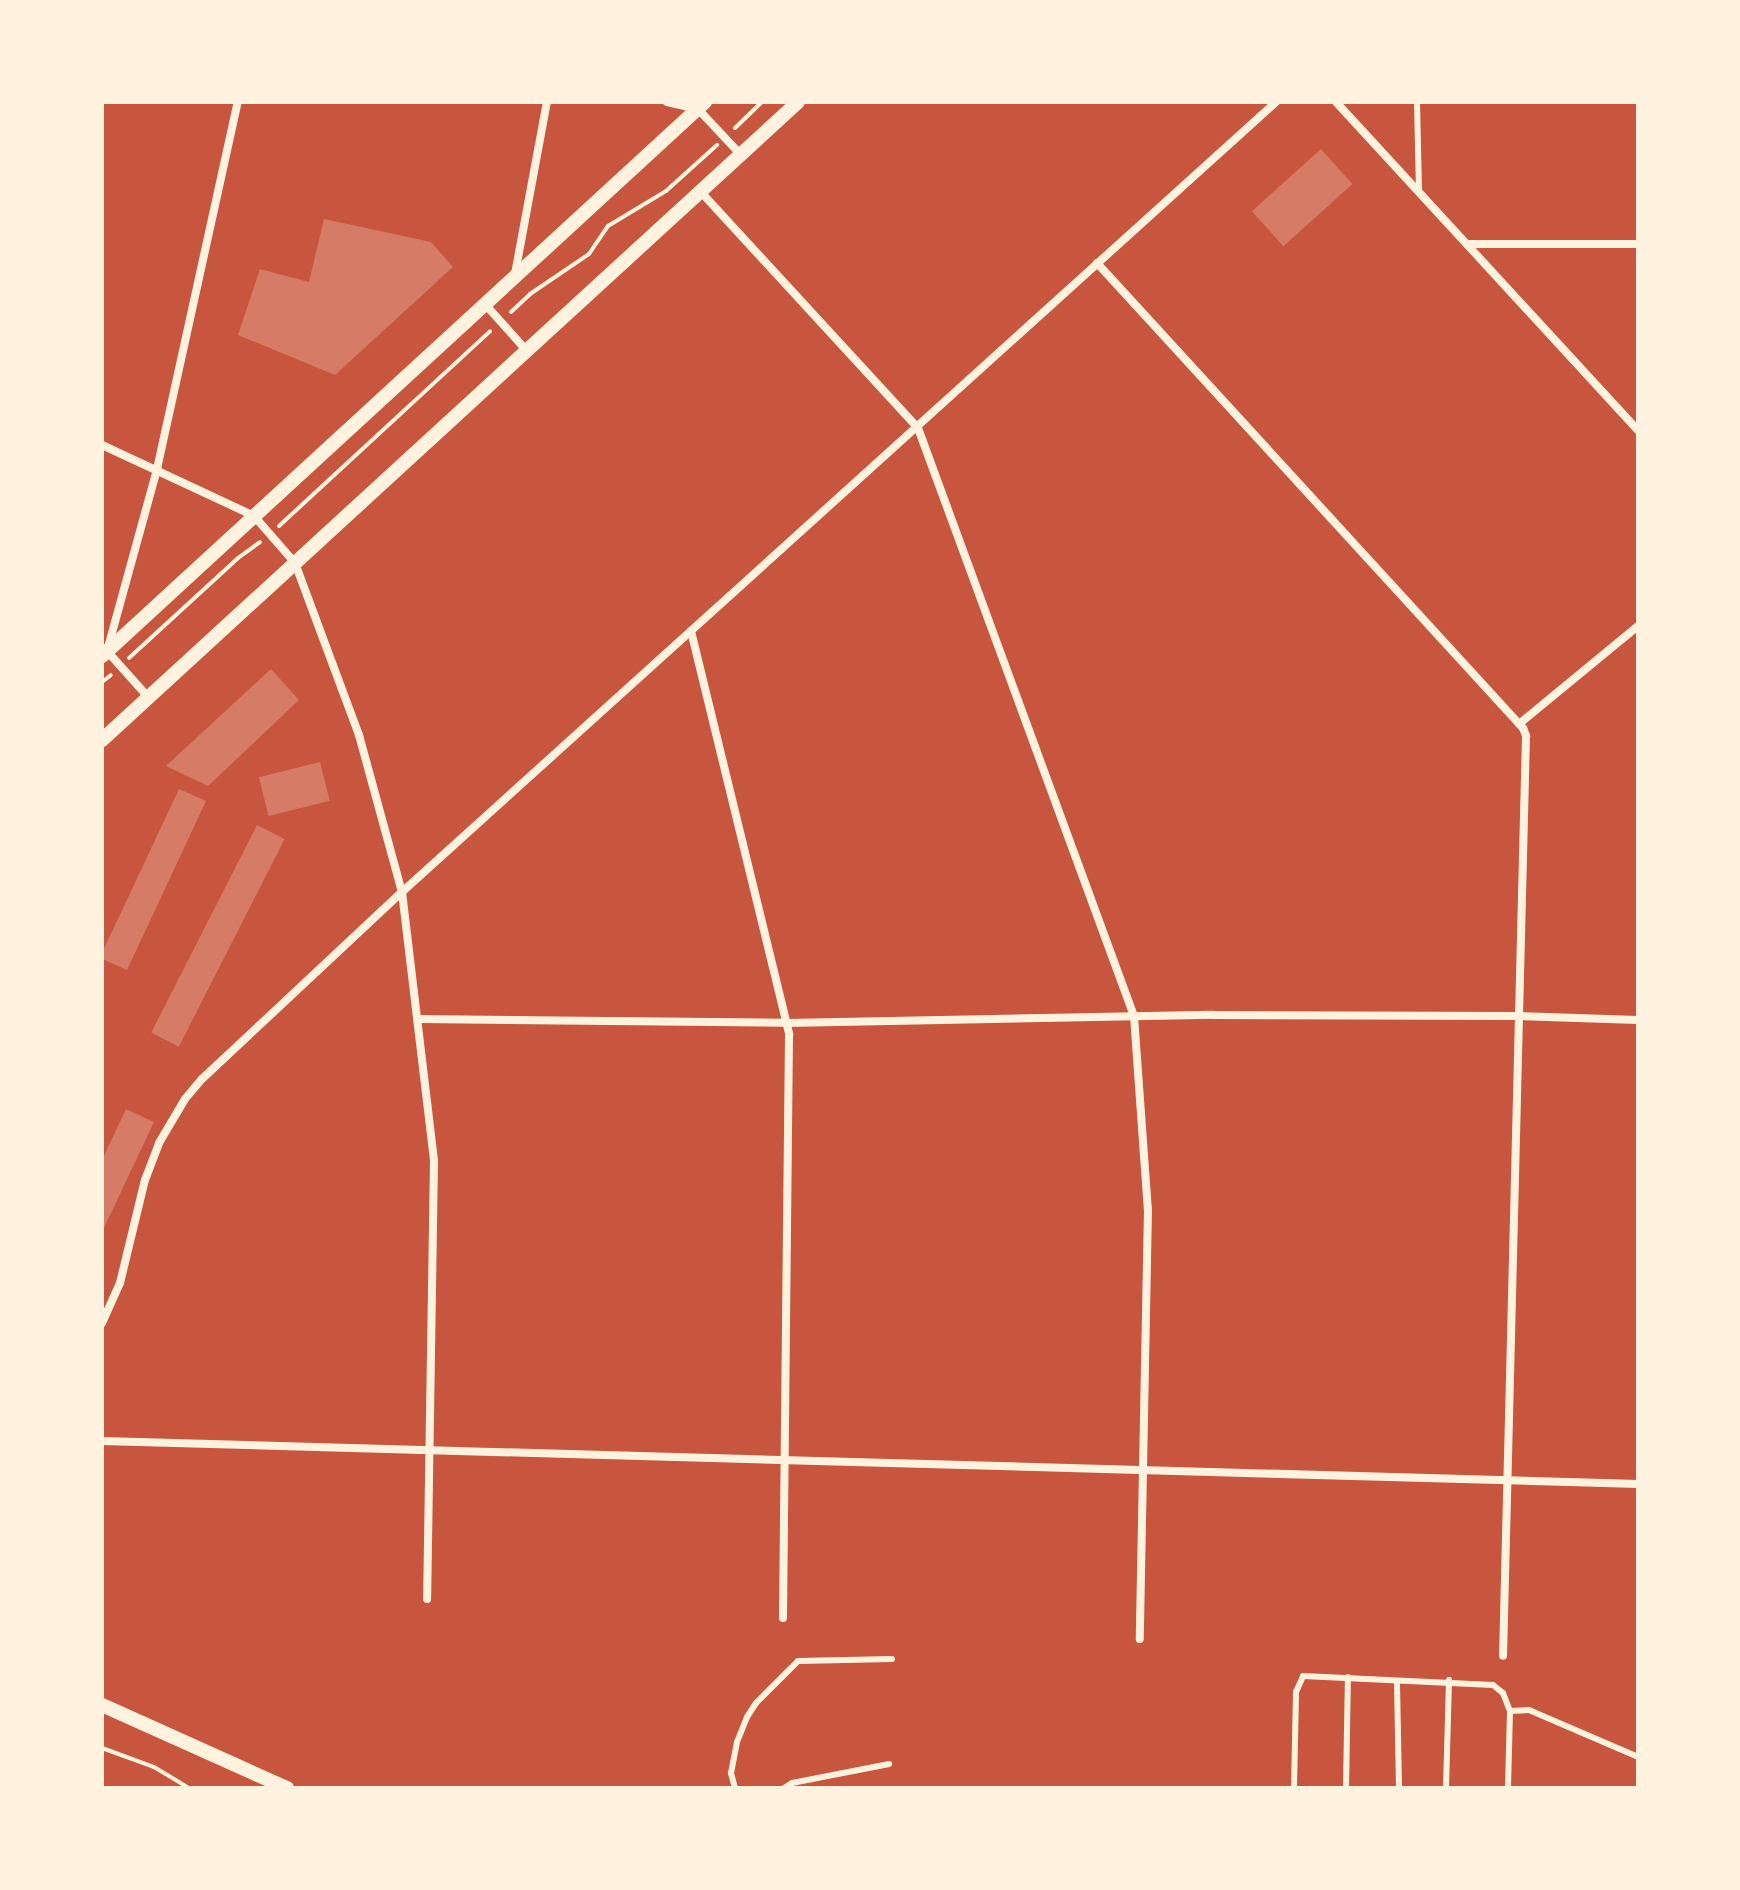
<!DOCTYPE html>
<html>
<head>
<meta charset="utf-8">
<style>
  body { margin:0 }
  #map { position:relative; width:1740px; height:1890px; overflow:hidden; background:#c8553d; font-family:"PT Serif",serif }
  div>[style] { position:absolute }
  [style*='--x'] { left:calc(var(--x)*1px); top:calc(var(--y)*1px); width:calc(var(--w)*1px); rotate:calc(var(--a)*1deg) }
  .building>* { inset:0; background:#d67c66; transform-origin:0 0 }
  .path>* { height:4px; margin:-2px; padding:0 2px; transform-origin:2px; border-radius:2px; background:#fff3e0 }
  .service>* { height:6px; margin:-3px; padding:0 3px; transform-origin:3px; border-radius:3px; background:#fff3e0 }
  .minor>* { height:8px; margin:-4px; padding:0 4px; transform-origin:4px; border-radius:4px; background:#fff3e0 }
  .tertiary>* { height:14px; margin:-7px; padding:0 7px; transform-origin:7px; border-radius:7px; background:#fff3e0 }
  span { translate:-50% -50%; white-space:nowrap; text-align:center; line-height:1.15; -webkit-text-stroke:6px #fff3e0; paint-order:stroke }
  .frame { position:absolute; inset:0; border:104px solid #fff3e0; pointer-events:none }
</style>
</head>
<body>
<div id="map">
  <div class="building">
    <i style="left:1321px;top:149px;width:47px;height:93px;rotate:48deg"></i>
    <i style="clip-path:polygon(324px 219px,431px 242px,453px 267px,335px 375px,238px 335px,260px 269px,309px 282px)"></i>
    <i style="clip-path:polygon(271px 669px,299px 700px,208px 786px,166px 766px)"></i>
    <i style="left:320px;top:762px;width:40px;height:63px;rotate:76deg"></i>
    <i style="clip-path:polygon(179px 789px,206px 801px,127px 970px,102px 959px,102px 953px)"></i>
    <i style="left:257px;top:825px;width:31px;height:233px;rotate:27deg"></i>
    <i style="clip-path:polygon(126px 1109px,154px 1122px,102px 1232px,102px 1160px)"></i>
  </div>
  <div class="path">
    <i style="--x:735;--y:128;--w:37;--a:-44"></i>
    <i style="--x:511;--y:312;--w:26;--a:-43"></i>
    <i style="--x:530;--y:294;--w:71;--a:-34.1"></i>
    <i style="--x:589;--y:254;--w:34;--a:-56"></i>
    <i style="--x:608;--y:226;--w:68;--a:-31.1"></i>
    <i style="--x:666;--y:191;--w:69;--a:-42"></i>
    <i style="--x:279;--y:526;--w:287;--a:-42.7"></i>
    <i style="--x:129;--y:658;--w:148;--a:-42.5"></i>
    <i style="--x:238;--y:558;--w:27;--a:-36"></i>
    <i style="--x:102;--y:682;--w:11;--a:-38"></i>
    <i style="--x:102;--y:1748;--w:55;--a:20.1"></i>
    <i style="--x:154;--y:1767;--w:41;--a:31"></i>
  </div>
  <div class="service">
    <i style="--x:1417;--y:102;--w:90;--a:88.7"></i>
    <i style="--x:1397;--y:1683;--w:105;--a:88.9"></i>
    <i style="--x:1510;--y:1711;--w:19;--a:-3"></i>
    <i style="--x:1529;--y:1710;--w:119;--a:23.3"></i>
    <i style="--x:735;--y:1788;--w:16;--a:-105"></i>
    <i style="--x:731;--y:1773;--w:32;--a:-79"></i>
    <i style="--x:737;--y:1742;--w:27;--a:-68"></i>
    <i style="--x:747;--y:1717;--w:17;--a:-57"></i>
    <i style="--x:756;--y:1703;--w:59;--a:-45"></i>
    <i style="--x:798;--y:1661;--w:94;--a:-1.2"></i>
    <i style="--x:784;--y:1788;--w:9;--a:-32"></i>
    <i style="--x:792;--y:1783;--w:99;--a:-11.1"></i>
    <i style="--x:1294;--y:1788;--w:96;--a:-88.8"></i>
    <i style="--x:1296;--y:1692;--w:17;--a:-66"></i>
    <i style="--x:1303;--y:1676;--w:190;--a:2.7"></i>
    <i style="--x:1493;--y:1685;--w:13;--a:39"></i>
    <i style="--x:1503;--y:1693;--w:19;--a:69"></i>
    <i style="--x:1510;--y:1711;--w:77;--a:91.5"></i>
    <i style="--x:1346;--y:1788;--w:111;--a:-89"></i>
    <i style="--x:1446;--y:1788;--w:108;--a:-88.4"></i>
  </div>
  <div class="minor">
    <i style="--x:667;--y:102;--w:32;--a:13"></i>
    <i style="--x:698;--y:109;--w:63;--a:46.9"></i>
    <i style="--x:1336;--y:102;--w:446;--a:47.4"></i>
    <i style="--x:700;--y:191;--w:322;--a:47.4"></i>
    <i style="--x:918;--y:428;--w:626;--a:69.83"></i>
    <i style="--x:1134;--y:1016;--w:194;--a:85.9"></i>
    <i style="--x:1148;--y:1209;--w:430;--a:91.1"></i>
    <i style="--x:1469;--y:244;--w:169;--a:0"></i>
    <i style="--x:1097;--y:263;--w:631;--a:47.51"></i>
    <i style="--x:1523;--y:728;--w:9;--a:69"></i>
    <i style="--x:1526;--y:736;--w:920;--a:91.43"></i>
    <i style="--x:515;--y:274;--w:175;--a:-79.5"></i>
    <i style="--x:484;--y:303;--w:63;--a:48.2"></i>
    <i style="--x:102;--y:445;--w:168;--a:25"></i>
    <i style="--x:254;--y:516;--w:62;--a:48.9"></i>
    <i style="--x:295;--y:563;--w:184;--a:69.6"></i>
    <i style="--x:359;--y:735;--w:163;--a:74.7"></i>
    <i style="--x:402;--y:892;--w:271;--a:83.2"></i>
    <i style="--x:434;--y:1161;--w:438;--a:90.9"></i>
    <i style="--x:691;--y:631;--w:415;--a:76.3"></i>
    <i style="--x:789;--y:1034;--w:584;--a:90.59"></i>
    <i style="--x:149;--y:698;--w:63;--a:-131.8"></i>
    <i style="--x:107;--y:651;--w:189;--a:-74.6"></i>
    <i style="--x:157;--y:469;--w:376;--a:-77.6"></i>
    <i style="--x:1519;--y:724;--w:154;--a:-39.5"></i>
    <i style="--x:419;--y:1019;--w:367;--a:0.6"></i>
    <i style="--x:786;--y:1023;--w:427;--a:-1.1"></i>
    <i style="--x:1213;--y:1015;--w:305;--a:0.2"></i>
    <i style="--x:1518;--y:1016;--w:120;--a:1.9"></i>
    <i style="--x:102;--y:1323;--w:44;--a:-65.8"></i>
    <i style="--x:120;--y:1283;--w:106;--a:-76.4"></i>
    <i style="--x:145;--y:1180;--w:40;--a:-69"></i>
    <i style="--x:159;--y:1143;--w:51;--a:-59.4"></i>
    <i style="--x:185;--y:1099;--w:26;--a:-50"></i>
    <i style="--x:202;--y:1079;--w:274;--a:-43.1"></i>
    <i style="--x:402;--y:892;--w:1178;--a:-42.11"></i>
    <i style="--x:102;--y:1441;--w:1537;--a:1.6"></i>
  </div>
  <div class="tertiary">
    <i style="--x:102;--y:656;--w:819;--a:-42.57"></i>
    <i style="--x:102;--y:740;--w:944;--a:-42.51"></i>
    <i style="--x:102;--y:1705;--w:203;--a:24.2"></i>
  </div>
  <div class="frame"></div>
</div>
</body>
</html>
